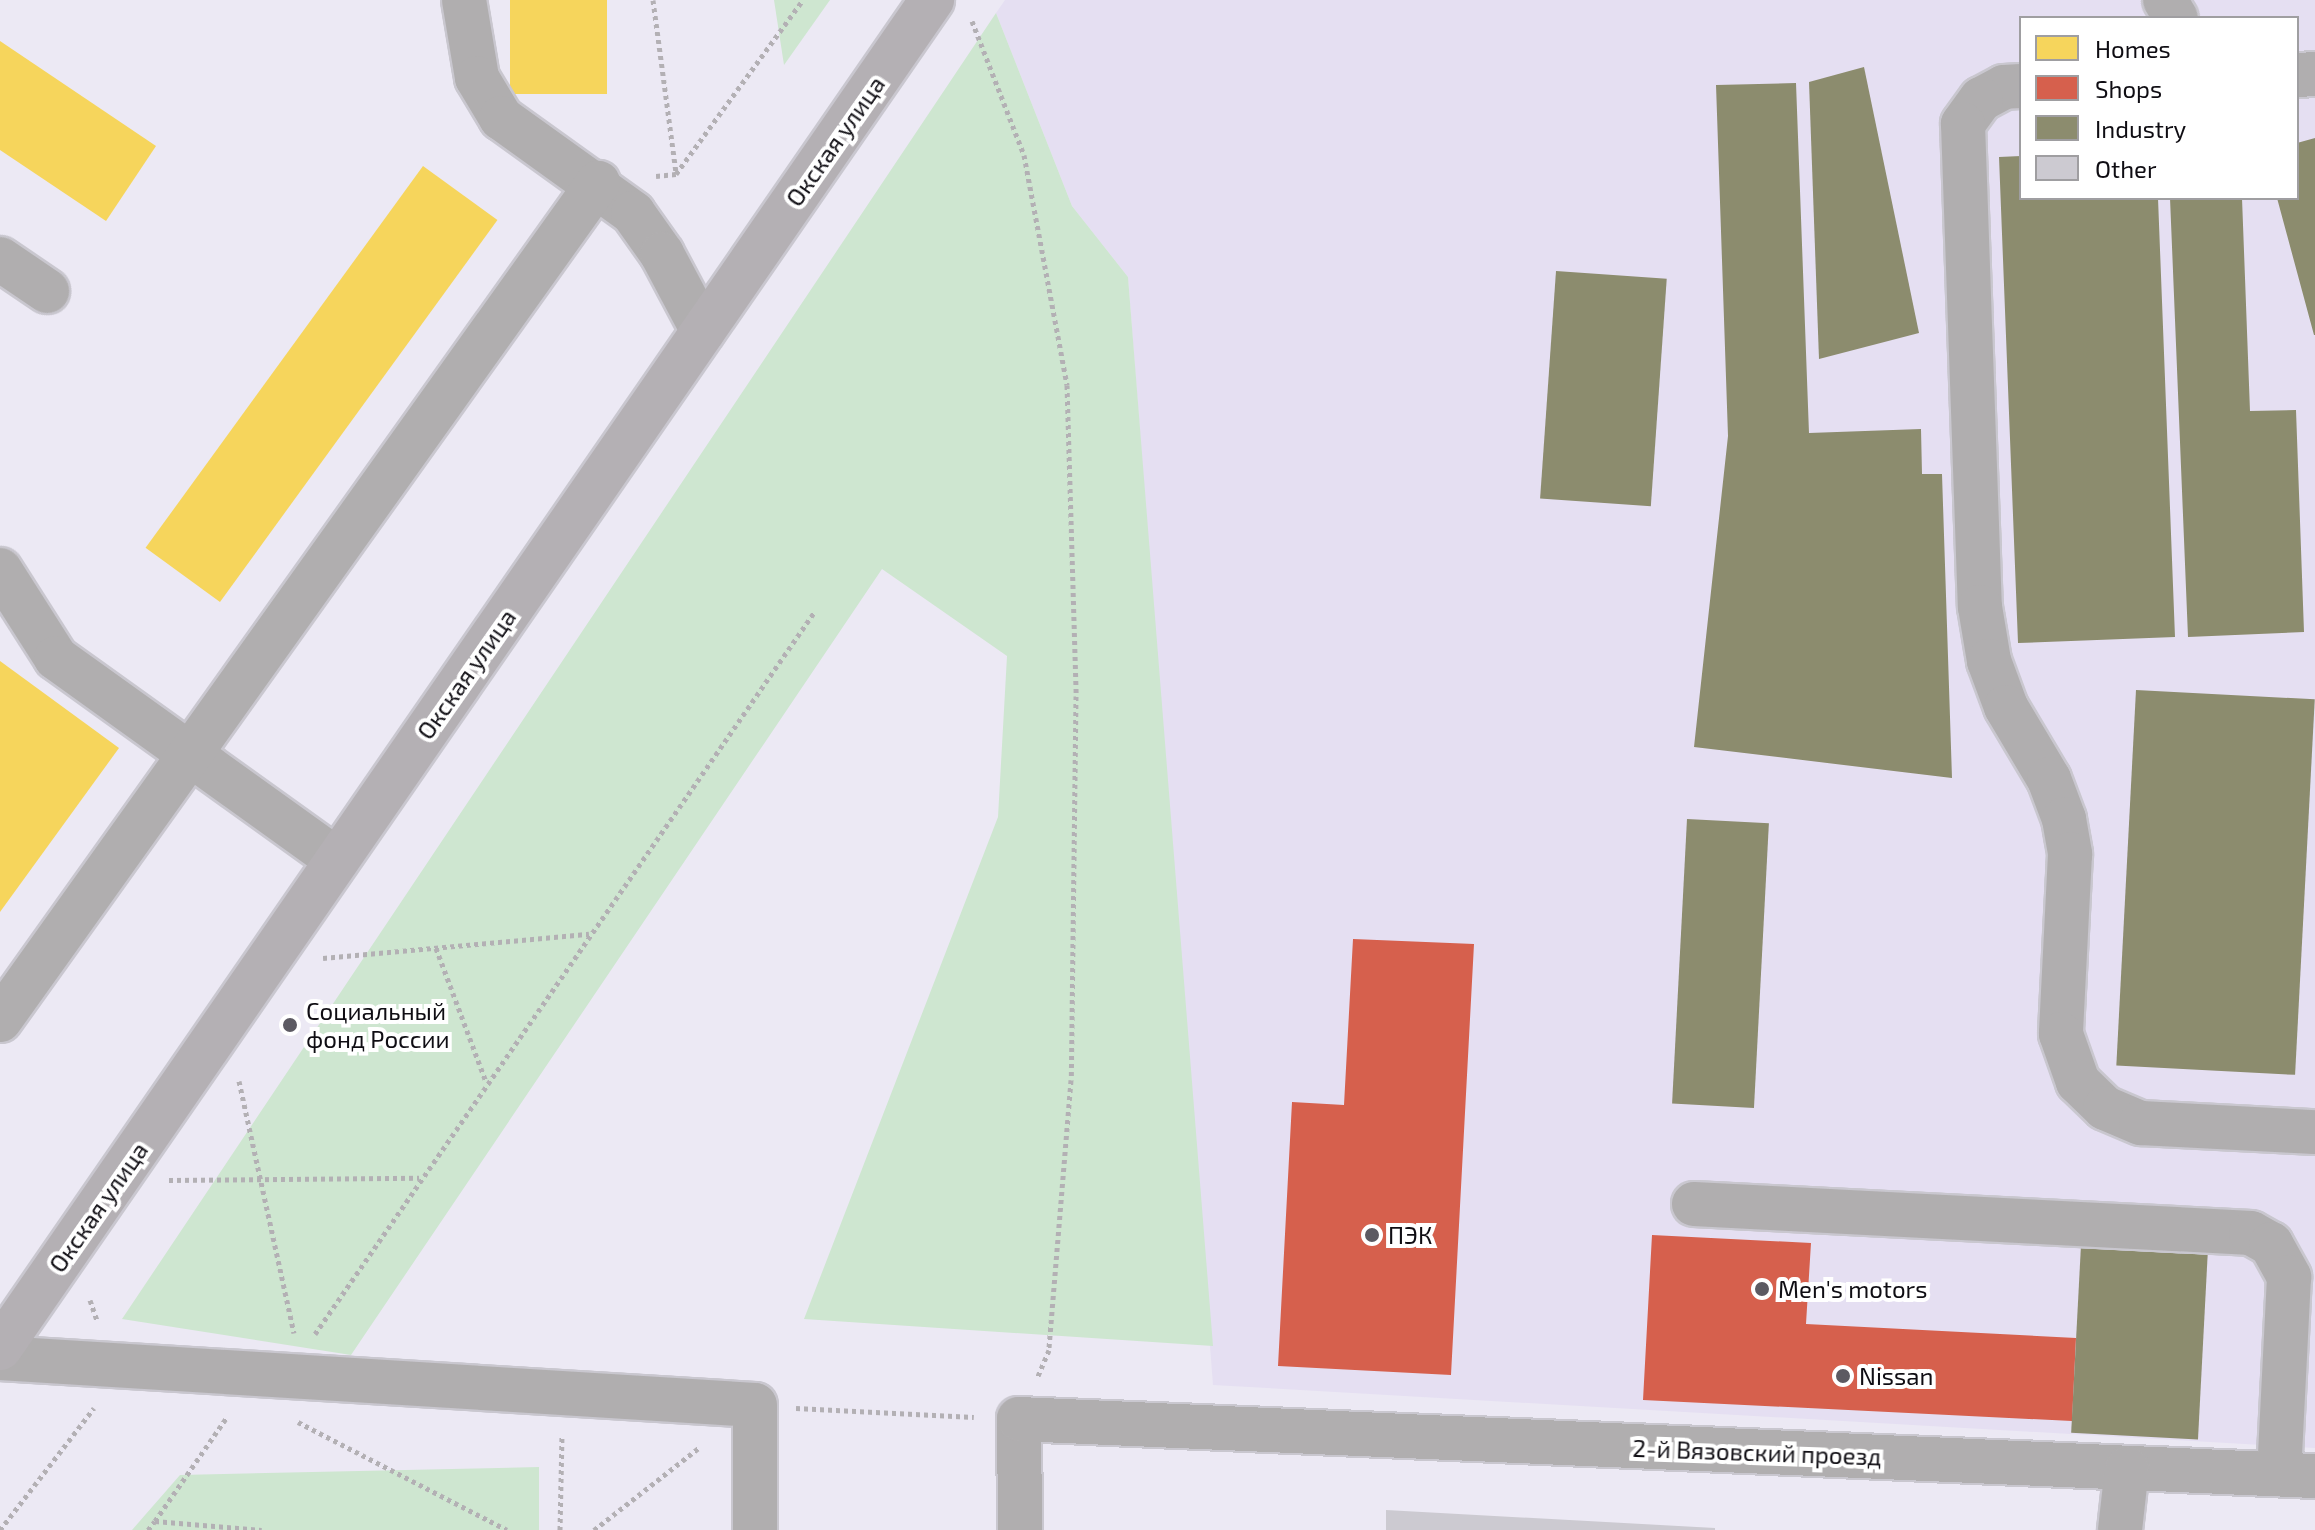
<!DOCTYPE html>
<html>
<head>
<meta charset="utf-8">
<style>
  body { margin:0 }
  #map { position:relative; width:2315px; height:1530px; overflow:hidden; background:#ece9f4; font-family:"Exo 2",sans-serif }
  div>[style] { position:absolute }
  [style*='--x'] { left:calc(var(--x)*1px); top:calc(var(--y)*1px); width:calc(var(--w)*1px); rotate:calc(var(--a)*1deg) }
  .built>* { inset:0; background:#e5dff2 }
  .green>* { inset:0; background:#cee6d0 }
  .homes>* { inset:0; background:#f6d55c; transform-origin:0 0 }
  .shops>* { inset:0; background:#d6604d }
  .industry>* { inset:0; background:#8c8c6e; transform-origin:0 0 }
  .building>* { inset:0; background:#cccad1 }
  .path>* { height:5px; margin-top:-2.5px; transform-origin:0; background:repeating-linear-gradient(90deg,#b3b0b4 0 4px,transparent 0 8px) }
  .roads { filter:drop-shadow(2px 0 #c9c7cf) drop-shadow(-2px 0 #c9c7cf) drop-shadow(0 2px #c9c7cf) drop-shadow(0 -2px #c9c7cf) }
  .minor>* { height:44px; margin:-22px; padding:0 22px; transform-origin:22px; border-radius:22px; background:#b0aeaf }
  .major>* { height:44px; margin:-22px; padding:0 22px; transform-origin:22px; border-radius:22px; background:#b4b0b4 }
  .dots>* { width:22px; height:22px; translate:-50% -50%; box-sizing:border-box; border:4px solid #fff; border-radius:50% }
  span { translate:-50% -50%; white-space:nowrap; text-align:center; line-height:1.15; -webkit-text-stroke:8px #fff; paint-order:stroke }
  .street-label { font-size:24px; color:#0f0d13 }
  .poi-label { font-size:24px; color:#0f0d13 }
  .left { translate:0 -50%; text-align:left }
  .legend { position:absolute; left:2019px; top:16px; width:280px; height:184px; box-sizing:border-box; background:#fff; border:2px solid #9f9ea1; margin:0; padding:10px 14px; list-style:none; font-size:24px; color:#0f0d13 }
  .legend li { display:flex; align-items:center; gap:16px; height:40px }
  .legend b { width:40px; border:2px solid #9f9ea1 }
</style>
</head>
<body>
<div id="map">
  <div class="built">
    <i style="clip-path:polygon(evenodd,1005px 0,2315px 0,2315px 1448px,1213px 1385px,1128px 277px,1072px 206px,996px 13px,1005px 0,2021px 18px,2297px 18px,2297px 198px,2021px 198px,2021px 18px)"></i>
  </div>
  <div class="green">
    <i style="clip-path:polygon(774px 0,830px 0,784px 65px)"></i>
    <i style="clip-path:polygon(996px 13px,1072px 206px,1128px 277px,1213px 1346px,804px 1319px,998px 817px,1007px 656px,882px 569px,351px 1355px,122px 1319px)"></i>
    <i style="clip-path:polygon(539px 1467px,539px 1530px,132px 1530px,180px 1475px)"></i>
  </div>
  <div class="homes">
    <i style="left:510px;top:0;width:97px;height:94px"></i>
    <i style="clip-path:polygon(0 41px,156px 146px,106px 221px,0 150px)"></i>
    <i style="left:423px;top:166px;width:92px;height:472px;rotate:36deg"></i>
    <i style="clip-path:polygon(0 661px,119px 748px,0 912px)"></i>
  </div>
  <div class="shops">
    <i style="clip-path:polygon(1353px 939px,1474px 944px,1451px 1375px,1278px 1366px,1292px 1102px,1344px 1105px)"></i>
    <i style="clip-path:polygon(1652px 1235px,1811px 1243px,1806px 1324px,2076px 1338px,2072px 1421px,1643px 1400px)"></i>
  </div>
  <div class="industry">
    <i style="clip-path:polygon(1864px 67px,1919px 333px,1819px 359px,1809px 82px)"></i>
    <i style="clip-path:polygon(1796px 83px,1809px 433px,1921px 429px,1922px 474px,1942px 474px,1952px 778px,1694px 747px,1728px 436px,1716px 85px)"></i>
    <i style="clip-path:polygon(2315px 138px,2315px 335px,2314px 335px,2277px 198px,2297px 198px,2297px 143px)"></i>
    <i style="clip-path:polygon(2021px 156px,2021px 198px,2158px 198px,2175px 637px,2018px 643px,1999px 157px)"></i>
    <i style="clip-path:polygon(2170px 198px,2242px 198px,2250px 411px,2296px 410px,2304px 632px,2188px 637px)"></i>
    <i style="left:1556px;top:271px;width:111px;height:228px;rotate:4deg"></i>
    <i style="left:2136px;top:690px;width:179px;height:376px;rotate:3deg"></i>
    <i style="left:1687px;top:819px;width:82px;height:285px;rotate:3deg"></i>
    <i style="left:2081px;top:1245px;width:127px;height:188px;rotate:3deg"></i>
  </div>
  <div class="building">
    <i style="clip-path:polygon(1386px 1510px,1715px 1528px,1715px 1530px,1386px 1530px)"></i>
  </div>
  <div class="path">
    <i style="--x:653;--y:0;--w:175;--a:82.4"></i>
    <i style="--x:972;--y:21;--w:144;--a:68.8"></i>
    <i style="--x:1024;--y:155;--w:234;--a:79.4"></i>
    <i style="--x:1067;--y:385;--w:311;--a:88.3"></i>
    <i style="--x:1076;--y:696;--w:384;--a:90.7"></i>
    <i style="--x:1071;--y:1080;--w:271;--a:94.7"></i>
    <i style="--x:1049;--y:1350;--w:30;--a:113"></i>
    <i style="--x:656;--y:176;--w:20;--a:-6"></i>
    <i style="--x:676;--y:174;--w:215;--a:-53.9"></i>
    <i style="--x:436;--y:948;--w:143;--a:69.5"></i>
    <i style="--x:323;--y:958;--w:267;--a:-5.2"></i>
    <i style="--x:239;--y:1081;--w:258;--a:77.7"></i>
    <i style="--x:169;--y:1180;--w:250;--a:-0.5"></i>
    <i style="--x:90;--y:1300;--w:21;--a:71"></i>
    <i style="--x:315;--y:1334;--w:879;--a:-55.33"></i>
    <i style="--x:796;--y:1408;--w:178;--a:2.9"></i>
    <i style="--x:298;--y:1422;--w:235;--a:27.3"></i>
    <i style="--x:155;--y:1521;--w:126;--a:-55.3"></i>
    <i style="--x:0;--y:1530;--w:154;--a:-52.4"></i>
    <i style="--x:148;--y:1530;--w:11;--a:-52"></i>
    <i style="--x:155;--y:1521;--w:107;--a:4.8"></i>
    <i style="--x:560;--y:1530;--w:95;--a:-88.8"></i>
    <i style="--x:594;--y:1530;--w:135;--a:-38.1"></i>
  </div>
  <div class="roads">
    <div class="minor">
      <i style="--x:464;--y:0;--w:79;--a:80.5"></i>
      <i style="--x:477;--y:78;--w:47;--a:59"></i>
      <i style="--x:501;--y:118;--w:163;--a:35.7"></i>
      <i style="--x:633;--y:213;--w:50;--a:54.7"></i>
      <i style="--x:662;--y:254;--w:87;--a:62"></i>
      <i style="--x:2165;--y:0;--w:21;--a:59"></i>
      <i style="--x:2297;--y:75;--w:18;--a:-3"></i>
      <i style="--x:2021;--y:86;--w:17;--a:177"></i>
      <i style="--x:2004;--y:87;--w:26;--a:152"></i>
      <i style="--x:1981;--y:99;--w:31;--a:126"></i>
      <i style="--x:1963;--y:124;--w:483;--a:88"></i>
      <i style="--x:1980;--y:607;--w:55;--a:80.5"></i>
      <i style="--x:1989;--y:661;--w:49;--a:69.7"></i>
      <i style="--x:2006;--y:707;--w:84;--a:59.2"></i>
      <i style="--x:2049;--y:779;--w:43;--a:69.4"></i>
      <i style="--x:2064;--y:819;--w:36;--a:80"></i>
      <i style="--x:2070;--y:854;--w:180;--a:92.9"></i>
      <i style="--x:2061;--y:1034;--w:51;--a:70.5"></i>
      <i style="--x:2078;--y:1082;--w:37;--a:44"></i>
      <i style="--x:2105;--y:1108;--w:39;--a:23"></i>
      <i style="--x:2141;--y:1123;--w:174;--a:3"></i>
      <i style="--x:0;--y:259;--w:57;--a:34.2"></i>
      <i style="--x:0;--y:570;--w:104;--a:57.5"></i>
      <i style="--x:56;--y:658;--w:346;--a:35.7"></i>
      <i style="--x:0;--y:1020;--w:1029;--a:-54.46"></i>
      <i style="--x:1694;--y:1204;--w:558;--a:2.98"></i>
      <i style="--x:2251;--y:1233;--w:23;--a:29"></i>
      <i style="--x:2271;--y:1244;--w:38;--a:61"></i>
      <i style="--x:2289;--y:1277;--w:197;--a:92.9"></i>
      <i style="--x:0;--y:1358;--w:756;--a:3.56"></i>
      <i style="--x:755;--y:1405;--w:125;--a:90"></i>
      <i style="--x:1020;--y:1530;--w:111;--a:-90.5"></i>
      <i style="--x:1019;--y:1419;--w:1297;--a:2.52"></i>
      <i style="--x:2120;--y:1530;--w:62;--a:-83.6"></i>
    </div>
    <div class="major">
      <i style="--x:0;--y:1348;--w:1639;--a:-55.34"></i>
    </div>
  </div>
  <div class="dots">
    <i style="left:290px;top:1025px;background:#5c5a62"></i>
    <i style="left:1372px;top:1235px;background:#5c5a62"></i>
    <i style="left:1762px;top:1289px;background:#5c5a62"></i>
    <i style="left:1843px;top:1376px;background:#5c5a62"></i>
  </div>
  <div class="street-label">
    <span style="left:835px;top:141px;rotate:-55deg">Окская улица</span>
    <span style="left:466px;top:674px;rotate:-55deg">Окская улица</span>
    <span style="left:98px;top:1207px;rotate:-55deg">Окская улица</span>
    <span style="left:1757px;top:1452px;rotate:2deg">2-й Вязовский проезд</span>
  </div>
  <div class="poi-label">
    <span class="left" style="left:306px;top:1025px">Социальный<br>фонд России</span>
    <span class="left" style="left:1388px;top:1235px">ПЭК</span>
    <span class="left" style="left:1778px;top:1289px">Men's motors</span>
    <span class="left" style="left:1859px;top:1376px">Nissan</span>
  </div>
  <ul class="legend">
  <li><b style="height:22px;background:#f6d55c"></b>Homes</li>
  <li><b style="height:22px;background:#d6604d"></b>Shops</li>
  <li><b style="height:22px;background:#8c8c6e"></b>Industry</li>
  <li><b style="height:22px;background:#cccad1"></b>Other</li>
  </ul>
</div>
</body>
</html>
